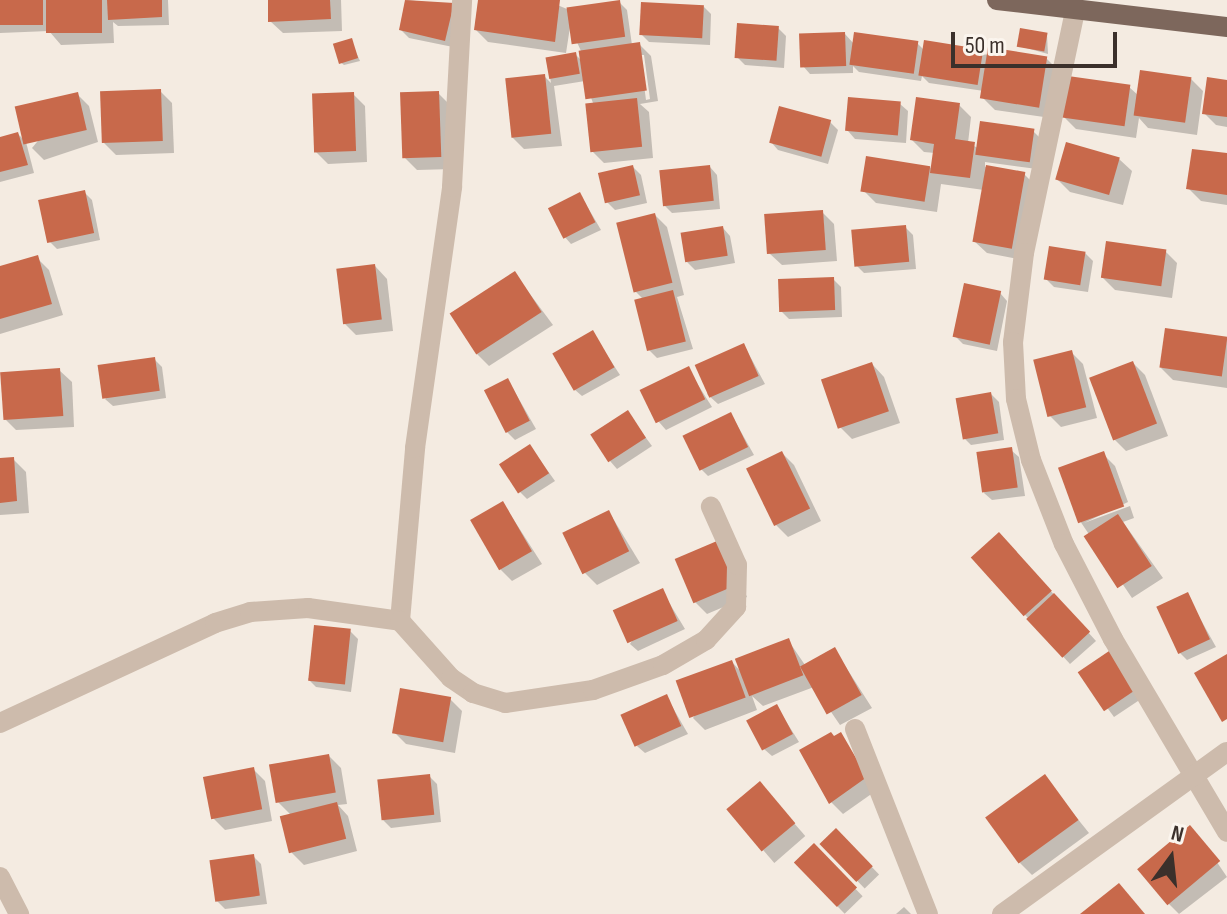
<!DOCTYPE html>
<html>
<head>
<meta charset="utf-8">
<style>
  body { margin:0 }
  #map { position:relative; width:1227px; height:914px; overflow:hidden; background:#f4ebe1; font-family:"Sofia Sans Condensed",sans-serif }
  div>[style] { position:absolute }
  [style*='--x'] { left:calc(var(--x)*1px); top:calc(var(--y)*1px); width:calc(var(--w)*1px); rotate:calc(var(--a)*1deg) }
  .shadow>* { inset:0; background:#0003; transform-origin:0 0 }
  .building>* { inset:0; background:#c8694b; transform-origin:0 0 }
  .minor>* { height:20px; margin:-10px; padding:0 10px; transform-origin:10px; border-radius:10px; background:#cdbbac }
  .major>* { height:20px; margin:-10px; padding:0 10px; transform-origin:10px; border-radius:10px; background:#7d675c }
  span { translate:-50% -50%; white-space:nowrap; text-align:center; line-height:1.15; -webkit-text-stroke:6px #fbf5ee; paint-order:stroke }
  .north { position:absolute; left:1131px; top:818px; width:80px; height:80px; -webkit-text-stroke:6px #fbf5ee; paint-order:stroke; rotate:15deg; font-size:22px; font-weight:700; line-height:32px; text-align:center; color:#3b302b }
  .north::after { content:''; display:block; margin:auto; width:28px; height:36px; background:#3b302b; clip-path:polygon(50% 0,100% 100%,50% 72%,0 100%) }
  .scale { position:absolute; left:951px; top:32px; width:166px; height:36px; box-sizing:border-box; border:4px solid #3b302b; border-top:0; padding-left:10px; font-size:24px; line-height:28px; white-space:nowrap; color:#3b302b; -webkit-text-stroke:6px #fbf5ee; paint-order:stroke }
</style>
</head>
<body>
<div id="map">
  <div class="shadow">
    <i style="clip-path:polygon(0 0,168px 0,169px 25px,118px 26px,113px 22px,114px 43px,61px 45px,49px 31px,0 33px)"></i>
    <i style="clip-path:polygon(270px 0,341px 0,342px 31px,283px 33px,270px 21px)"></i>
    <i style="clip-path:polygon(407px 0,453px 5px,453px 47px,409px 38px,401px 30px)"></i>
    <i style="clip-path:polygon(evenodd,480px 0,545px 0,567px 9px,619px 2px,627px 10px,632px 45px,639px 44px,651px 56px,658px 101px,640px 104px,649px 112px,653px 158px,604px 163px,592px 151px,593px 103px,585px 81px,554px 86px,562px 146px,524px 149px,512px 137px,544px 76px,551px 83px,547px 58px,575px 54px,582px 61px,581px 51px,570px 27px,566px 53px,488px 42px,476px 30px,480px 0,640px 55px,644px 55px,650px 99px,646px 100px,640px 55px)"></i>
    <i style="clip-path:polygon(704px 7px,711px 14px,710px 45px,649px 42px,641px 34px)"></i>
    <i style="clip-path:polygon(778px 28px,786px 36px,784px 68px,745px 65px,737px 57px)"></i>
    <i style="clip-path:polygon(845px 34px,854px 44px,917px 43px,925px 51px,1046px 58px,1058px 70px,1051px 118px,995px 110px,983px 98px,984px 91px,929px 83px,922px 76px,921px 81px,859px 72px,853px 66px,853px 73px,810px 74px,803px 66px)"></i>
    <i style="clip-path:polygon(1047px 35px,1048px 54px,1019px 46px)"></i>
    <i style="clip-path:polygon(351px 41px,360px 61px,344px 65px,340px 62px)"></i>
    <i style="clip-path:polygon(1191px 79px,1203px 91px,1197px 135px,1148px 128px,1139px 118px,1136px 138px,1076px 129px,1064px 117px,1129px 87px,1139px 96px)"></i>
    <i style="clip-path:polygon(1227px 82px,1227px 127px,1216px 125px,1204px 113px)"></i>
    <i style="clip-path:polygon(160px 91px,172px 103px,174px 153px,116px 155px,104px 143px)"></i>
    <i style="clip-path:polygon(438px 93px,450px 105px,453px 169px,417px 170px,405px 158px)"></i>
    <i style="clip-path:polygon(77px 94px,89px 106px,98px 142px,44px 160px,32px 148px)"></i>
    <i style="clip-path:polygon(353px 94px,365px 106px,367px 162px,328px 164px,316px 152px)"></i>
    <i style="clip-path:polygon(900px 104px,908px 111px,906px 143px,855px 139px,848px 131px)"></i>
    <i style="clip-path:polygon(959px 105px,971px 117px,968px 143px,978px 148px,1033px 131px,1041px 139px,1037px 169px,985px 162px,985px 167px,1024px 174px,1036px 186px,1023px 260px,987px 253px,974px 241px,984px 190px,941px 184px,937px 212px,876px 203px,864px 191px,868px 159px,933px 168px,935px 153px,924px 152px,912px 140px)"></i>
    <i style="clip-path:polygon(830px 122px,838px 130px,828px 164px,778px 150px,771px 142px)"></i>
    <i style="clip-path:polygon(18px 134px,26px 142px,34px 173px,0 182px,0 139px)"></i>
    <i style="clip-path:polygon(1227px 155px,1227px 205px,1201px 201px,1189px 189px)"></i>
    <i style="clip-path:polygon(1119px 159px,1132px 171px,1123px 205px,1070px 192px,1058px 180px)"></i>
    <i style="clip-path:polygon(633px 167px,641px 175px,647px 203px,615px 210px,607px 202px)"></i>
    <i style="clip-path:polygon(710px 167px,717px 175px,720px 209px,672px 213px,664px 205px)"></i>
    <i style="clip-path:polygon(84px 192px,92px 200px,100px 240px,57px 249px,49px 241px)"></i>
    <i style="clip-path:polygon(580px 194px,601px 230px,571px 244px,564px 236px)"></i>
    <i style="clip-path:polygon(822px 212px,834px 224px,837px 261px,782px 265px,769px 253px)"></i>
    <i style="clip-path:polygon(655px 215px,667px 227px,684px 295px,677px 297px,693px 349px,657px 358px,649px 350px,644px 300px,636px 292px)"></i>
    <i style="clip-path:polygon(905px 227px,913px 235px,916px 269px,864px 273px,856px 265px)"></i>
    <i style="clip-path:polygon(723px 228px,730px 236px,735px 263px,695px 270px,687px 262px)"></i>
    <i style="clip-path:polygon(1165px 251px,1177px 263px,1172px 298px,1115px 290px,1103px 278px)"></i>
    <i style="clip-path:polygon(1085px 253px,1093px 261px,1088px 292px,1054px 287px,1046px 279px)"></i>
    <i style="clip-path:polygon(37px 258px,49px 270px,63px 315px,0 334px,0 269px)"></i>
    <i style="clip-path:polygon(375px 266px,387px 279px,393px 331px,356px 335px,344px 323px)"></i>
    <i style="clip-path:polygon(515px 274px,553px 325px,489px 366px,477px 354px)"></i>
    <i style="clip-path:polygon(833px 279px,841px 287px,842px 317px,789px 319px,781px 311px)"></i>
    <i style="clip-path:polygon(1000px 293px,1007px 301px,997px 351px,963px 344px,955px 336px)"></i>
    <i style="clip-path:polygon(592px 332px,620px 375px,582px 396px,574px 389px)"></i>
    <i style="clip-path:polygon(1227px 339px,1227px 388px,1173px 380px,1161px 368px)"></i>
    <i style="clip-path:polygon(744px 345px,765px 384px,718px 404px,707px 394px)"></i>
    <i style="clip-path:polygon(1071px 352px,1083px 364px,1097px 418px,1061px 427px,1049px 415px)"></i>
    <i style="clip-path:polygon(154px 359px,162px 367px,166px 398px,113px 406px,105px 399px)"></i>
    <i style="clip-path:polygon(1133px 363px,1145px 375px,1168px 436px,1126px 451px,1114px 439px)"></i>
    <i style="clip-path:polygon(872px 364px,884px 377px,900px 423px,852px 439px,840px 427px)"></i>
    <i style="clip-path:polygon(688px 369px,712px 407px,666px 430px,659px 422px)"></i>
    <i style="clip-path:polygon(59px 370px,72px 382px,74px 427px,16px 430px,4px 418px)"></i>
    <i style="clip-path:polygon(508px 380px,536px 429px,515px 440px,507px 432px)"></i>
    <i style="clip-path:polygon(991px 394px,999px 402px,1004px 440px,971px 445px,963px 437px)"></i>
    <i style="clip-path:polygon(627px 412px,652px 446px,617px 469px,610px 461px)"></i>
    <i style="clip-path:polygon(731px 414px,754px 455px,708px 476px,700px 468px)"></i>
    <i style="clip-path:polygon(530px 446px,555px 481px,527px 499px,519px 491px)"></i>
    <i style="clip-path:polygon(1011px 450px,1019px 457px,1025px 496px,992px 500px,984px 493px)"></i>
    <i style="clip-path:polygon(782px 453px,794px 465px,821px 521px,788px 537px,776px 525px)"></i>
    <i style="clip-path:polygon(1103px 454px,1115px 466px,1128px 502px,1084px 523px,1130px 506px,1134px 518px,1123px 522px,1163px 578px,1132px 598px,1080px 521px)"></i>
    <i style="clip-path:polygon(0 460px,14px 460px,26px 472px,29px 513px,0 515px)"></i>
    <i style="clip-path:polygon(503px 503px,542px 564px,512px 581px,500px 569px)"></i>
    <i style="clip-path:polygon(609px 512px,640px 563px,597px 585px,585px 573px)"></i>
    <i style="clip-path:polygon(1011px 547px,1096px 641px,1070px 664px,973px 558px)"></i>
    <i style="clip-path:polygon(729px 556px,747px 597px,707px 614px,695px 602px)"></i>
    <i style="clip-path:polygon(662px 591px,685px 629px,638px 651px,630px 644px)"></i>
    <i style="clip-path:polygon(1187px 595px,1216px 647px,1187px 660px,1179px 652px)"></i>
    <i style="clip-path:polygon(350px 631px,358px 639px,351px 692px,316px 687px,308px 679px)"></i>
    <i style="clip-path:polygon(788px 640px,805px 665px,835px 650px,872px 708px,840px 725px,814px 687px,763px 706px,752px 696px,757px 710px,705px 730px,693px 718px,732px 662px,742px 673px)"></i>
    <i style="clip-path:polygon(1081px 672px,1147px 695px,1114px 717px)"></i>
    <i style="clip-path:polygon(666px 696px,688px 734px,645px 753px,637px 746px)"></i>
    <i style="clip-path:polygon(450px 699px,462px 711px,455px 753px,406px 744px,394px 732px)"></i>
    <i style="clip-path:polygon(777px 707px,799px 742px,772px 756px,764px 749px)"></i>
    <i style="clip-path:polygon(840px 735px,877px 790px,843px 814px,831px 802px,835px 738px)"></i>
    <i style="clip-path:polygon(329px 756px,341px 768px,347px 804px,338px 805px,348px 816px,357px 851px,304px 865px,292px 853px,291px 815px,278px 802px)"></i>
    <i style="clip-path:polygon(253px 769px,265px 781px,272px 821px,225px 830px,213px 818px)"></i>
    <i style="clip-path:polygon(429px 776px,437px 784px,441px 822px,391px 828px,383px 820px)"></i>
    <i style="clip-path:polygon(1044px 777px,1089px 833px,1032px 875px,1020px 863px)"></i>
    <i style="left:760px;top:784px;width:69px;height:41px;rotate:49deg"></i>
    <i style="left:836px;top:830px;width:62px;height:20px;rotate:46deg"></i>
    <i style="clip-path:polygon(1202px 840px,1227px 877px,1179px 914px,1168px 903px)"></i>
    <i style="left:814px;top:846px;width:70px;height:25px;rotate:46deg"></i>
    <i style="clip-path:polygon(253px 856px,261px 864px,267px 904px,225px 909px,217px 901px)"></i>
    <i style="clip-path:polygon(904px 907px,911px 914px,896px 914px)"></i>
  </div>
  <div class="building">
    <i style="left:0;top:0;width:43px;height:25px"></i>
    <i style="left:46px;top:0;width:56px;height:33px"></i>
    <i style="clip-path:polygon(107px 0,162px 0,162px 17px,108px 20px)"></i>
    <i style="clip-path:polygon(268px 0,330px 0,331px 19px,268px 22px)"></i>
    <i style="clip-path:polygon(405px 0,454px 3px,445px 41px,399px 30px)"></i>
    <i style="clip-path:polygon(478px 0,560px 0,555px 42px,474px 30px)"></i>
    <i style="left:620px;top:0;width:37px;height:54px;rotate:82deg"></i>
    <i style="left:641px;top:2px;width:63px;height:33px;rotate:3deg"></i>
    <i style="left:737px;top:23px;width:42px;height:35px;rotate:4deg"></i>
    <i style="left:1020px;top:28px;width:28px;height:19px;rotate:10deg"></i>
    <i style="left:845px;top:32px;width:34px;height:46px;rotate:88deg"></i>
    <i style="left:854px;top:32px;width:65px;height:33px;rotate:8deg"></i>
    <i style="left:352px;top:38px;width:21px;height:20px;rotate:73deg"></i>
    <i style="left:924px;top:40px;width:60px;height:36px;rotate:9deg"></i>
    <i style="left:640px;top:42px;width:49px;height:62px;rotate:82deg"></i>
    <i style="left:988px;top:47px;width:60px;height:52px;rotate:9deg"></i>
    <i style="left:576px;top:52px;width:22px;height:31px;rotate:80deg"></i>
    <i style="left:1140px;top:70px;width:52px;height:46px;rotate:8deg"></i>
    <i style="left:545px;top:74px;width:60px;height:40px;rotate:84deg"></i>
    <i style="left:1068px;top:76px;width:63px;height:42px;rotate:8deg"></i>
    <i style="clip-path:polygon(1207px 77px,1227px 80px,1227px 117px,1202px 114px)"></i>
    <i style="left:161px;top:89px;width:52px;height:61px;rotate:88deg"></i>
    <i style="left:439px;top:91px;width:66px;height:39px;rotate:88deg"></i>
    <i style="left:78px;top:92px;width:39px;height:65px;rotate:77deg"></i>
    <i style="left:354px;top:92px;width:59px;height:42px;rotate:88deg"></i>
    <i style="left:848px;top:97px;width:53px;height:34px;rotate:5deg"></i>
    <i style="clip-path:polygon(916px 97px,960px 103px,955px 139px,975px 142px,970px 178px,930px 173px,934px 144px,910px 140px)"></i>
    <i style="left:637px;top:98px;width:49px;height:52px;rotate:84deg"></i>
    <i style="left:779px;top:106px;width:54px;height:38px;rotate:15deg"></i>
    <i style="left:980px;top:121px;width:55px;height:34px;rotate:8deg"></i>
    <i style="clip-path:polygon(18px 132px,28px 165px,0 172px,0 137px)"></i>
    <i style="left:1066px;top:142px;width:56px;height:39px;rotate:16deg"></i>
    <i style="clip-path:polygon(1192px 149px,1227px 153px,1227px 195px,1186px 189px)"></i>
    <i style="left:866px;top:156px;width:65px;height:36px;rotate:9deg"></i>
    <i style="left:633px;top:165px;width:31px;height:36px;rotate:77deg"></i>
    <i style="left:710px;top:165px;width:36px;height:51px;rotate:84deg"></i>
    <i style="left:986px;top:165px;width:40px;height:78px;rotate:10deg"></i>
    <i style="left:85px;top:190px;width:44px;height:48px;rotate:78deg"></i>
    <i style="left:580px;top:192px;width:34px;height:36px;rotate:63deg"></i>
    <i style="left:823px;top:210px;width:40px;height:59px;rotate:86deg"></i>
    <i style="left:655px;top:213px;width:72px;height:40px;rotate:76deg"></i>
    <i style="left:906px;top:225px;width:37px;height:55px;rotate:85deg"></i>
    <i style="left:723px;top:226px;width:30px;height:43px;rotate:81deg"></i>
    <i style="left:1106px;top:241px;width:61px;height:37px;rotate:8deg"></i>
    <i style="left:1049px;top:246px;width:37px;height:34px;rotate:9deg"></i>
    <i style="clip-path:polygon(38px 255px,52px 304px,0 319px,0 266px)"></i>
    <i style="left:375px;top:264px;width:56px;height:39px;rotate:83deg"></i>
    <i style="left:515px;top:271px;width:49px;height:78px;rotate:57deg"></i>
    <i style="left:834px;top:277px;width:33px;height:56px;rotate:88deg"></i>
    <i style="left:964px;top:283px;width:38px;height:55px;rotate:12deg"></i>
    <i style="left:673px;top:290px;width:53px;height:40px;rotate:76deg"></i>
    <i style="left:1165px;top:328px;width:63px;height:40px;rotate:8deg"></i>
    <i style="left:593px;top:330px;width:43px;height:47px;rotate:60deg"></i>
    <i style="left:744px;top:343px;width:36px;height:54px;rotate:66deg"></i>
    <i style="left:1072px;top:350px;width:59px;height:40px;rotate:76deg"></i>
    <i style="left:155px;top:357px;width:34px;height:58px;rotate:82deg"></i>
    <i style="left:1133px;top:361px;width:67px;height:47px;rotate:69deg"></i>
    <i style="left:872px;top:362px;width:52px;height:54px;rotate:71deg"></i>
    <i style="left:689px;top:366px;width:37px;height:55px;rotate:64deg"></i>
    <i style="left:60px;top:368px;width:48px;height:60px;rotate:86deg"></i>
    <i style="left:508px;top:378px;width:48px;height:27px;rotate:63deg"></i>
    <i style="left:991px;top:392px;width:42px;height:36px;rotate:80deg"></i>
    <i style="left:628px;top:410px;width:33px;height:45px;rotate:57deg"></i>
    <i style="left:731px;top:412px;width:39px;height:54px;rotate:64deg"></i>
    <i style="left:530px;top:444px;width:35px;height:37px;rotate:57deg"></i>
    <i style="left:1012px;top:447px;width:41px;height:36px;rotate:82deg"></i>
    <i style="left:782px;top:451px;width:64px;height:40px;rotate:64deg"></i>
    <i style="left:1104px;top:451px;width:59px;height:49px;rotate:70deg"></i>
    <i style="clip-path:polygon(14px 457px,17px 501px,0 503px,0 458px)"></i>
    <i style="left:503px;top:501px;width:58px;height:38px;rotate:60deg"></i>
    <i style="left:609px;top:510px;width:46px;height:52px;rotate:64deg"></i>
    <i style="left:1118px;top:514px;width:62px;height:41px;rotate:57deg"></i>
    <i style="left:999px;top:532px;width:79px;height:38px;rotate:48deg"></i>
    <i style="left:717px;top:541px;width:48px;height:46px;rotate:67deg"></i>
    <i style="left:663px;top:588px;width:36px;height:55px;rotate:66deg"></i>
    <i style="left:1188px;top:592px;width:52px;height:35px;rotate:65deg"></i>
    <i style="left:1054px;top:593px;width:53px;height:38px;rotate:47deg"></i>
    <i style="left:314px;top:625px;width:37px;height:56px;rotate:6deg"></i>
    <i style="left:789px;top:638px;width:40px;height:58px;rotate:69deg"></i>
    <i style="left:835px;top:647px;width:55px;height:40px;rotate:61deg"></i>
    <i style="left:1115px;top:647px;width:47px;height:45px;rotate:56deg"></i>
    <i style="clip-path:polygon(1227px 654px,1227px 719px,1222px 722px,1194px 673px)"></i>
    <i style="left:732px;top:660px;width:40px;height:60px;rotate:70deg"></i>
    <i style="left:400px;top:688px;width:52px;height:46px;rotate:10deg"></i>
    <i style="left:667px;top:694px;width:35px;height:51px;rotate:66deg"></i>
    <i style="left:777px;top:704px;width:34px;height:35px;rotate:62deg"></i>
    <i style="clip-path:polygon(831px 732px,834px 736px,841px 732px,867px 777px,829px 804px,799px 750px)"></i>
    <i style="left:329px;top:754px;width:39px;height:61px;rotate:80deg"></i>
    <i style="left:254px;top:767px;width:43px;height:52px;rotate:79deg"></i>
    <i style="left:430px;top:774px;width:41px;height:53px;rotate:84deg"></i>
    <i style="left:1045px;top:774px;width:57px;height:74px;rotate:54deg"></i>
    <i style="left:760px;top:781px;width:55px;height:44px;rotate:50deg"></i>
    <i style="left:337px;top:802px;width:38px;height:59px;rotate:76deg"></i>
    <i style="left:1190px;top:825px;width:47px;height:69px;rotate:50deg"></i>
    <i style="left:836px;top:828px;width:53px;height:23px;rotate:46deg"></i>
    <i style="left:814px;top:843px;width:62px;height:28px;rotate:46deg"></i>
    <i style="left:254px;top:854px;width:42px;height:45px;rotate:82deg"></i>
    <i style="clip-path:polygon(1119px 883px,1145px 914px,1080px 914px)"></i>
  </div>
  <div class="minor">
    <i style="--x:1075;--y:11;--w:247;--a:101.9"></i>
    <i style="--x:1024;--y:253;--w:90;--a:97"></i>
    <i style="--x:1013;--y:342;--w:57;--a:87"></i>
    <i style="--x:1016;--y:399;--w:63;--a:76.2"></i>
    <i style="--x:1031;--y:460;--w:90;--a:68.6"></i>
    <i style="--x:1064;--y:544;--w:107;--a:62.7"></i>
    <i style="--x:1113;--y:639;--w:224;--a:59.4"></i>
    <i style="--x:400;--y:621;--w:174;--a:-85"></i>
    <i style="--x:415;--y:448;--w:264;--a:-81.9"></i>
    <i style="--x:452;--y:187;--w:187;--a:-86.9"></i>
    <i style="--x:0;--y:723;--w:237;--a:-24.9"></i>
    <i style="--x:215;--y:623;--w:37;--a:-17"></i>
    <i style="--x:250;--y:612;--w:58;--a:-3.9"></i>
    <i style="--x:308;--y:608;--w:93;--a:8"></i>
    <i style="--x:400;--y:621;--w:76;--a:48.2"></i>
    <i style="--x:451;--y:678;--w:27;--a:34"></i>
    <i style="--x:473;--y:693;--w:34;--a:17"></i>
    <i style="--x:505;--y:703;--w:89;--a:-8.4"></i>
    <i style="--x:593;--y:690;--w:74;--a:-19.7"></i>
    <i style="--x:663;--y:665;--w:50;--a:-30.2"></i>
    <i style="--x:706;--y:640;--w:45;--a:-47.7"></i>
    <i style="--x:736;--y:607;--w:42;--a:-88.6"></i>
    <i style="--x:737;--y:565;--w:64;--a:-114.1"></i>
    <i style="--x:855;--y:729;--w:199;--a:68.5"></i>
    <i style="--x:0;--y:877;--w:42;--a:62.8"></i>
    <i style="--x:1002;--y:914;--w:277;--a:-35.8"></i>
  </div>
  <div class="major">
    <i style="--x:997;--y:0;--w:232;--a:6.7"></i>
  </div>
  <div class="north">N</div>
  <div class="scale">50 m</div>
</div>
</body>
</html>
